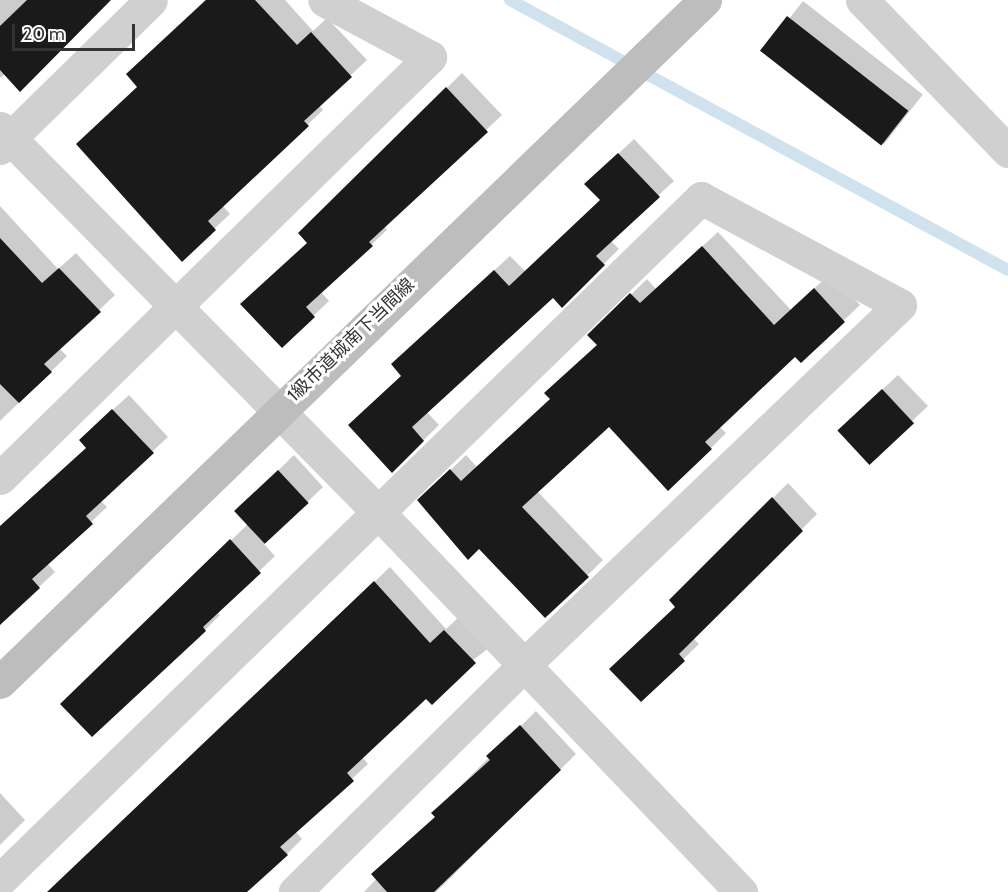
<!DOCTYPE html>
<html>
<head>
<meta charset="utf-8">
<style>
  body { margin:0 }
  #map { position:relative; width:1008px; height:892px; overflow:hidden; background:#fff; font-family:Cabin,"Noto Sans JP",sans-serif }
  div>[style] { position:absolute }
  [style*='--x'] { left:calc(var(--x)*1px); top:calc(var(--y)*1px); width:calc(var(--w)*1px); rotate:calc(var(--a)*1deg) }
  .shadow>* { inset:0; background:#0003; transform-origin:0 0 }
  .stream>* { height:12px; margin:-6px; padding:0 6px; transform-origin:6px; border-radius:6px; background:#cfe2ee }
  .building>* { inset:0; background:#1a1a1a; transform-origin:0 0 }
  .street>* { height:33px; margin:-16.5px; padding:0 16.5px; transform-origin:16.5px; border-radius:16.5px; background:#d0d0d0 }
  .secondary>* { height:33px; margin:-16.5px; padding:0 16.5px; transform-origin:16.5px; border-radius:16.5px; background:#bdbdbd }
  span { translate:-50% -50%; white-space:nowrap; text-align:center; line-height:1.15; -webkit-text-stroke:6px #fff; paint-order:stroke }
  .street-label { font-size:18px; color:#333 }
  .scale { position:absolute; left:12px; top:24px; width:123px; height:27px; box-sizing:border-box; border:3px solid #333; border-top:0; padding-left:8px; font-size:18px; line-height:21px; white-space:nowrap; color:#333; -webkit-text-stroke:4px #fff; paint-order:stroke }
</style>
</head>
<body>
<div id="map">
  <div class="shadow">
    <i style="clip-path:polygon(0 0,109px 0,0 78px)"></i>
    <i style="clip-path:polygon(205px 0,285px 0,313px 31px,327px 18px,367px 60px,319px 105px,323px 110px,222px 205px,230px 214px,182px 259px,139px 86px,143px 59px)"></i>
    <i style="left:803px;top:1px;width:152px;height:63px;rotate:38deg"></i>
    <i style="clip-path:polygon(462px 73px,502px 115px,384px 226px,387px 230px,321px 292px,329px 301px,282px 346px,308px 243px,300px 233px)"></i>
    <i style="clip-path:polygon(634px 139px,674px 181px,610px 240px,619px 249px,562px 305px,553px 296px,426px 411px,439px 425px,392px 471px,408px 349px,510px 256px,525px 271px,601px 200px,602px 169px)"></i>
    <i style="clip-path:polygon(0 206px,58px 269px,76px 253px,115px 295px,59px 348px,67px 356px,0 421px)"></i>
    <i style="clip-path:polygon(718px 232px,791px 310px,830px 274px,860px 305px,801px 361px,795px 354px,719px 426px,726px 433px,711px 448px,609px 425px,537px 491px,603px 560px,546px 616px,480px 547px,419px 501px,466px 455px,477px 467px,552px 398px,598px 344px,605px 320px,647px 279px,656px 289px)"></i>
    <i style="clip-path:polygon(898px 375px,928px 406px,869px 462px,855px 415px)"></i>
    <i style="clip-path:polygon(129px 395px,168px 437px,100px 500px,107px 507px,47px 563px,55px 572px,7px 617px,0 611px,0 544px,87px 447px,96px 425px)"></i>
    <i style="clip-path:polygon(294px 455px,323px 487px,264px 544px,275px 556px,217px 612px,220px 615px,205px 630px,77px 689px,248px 524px,252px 496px)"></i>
    <i style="clip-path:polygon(788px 483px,817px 514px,693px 638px,699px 644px,641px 700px,677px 606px,671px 600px)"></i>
    <i style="clip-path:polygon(390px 567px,446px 629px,460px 616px,490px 647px,426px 697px,362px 757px,368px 764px,295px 831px,302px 839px,287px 854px,245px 892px,48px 892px)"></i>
    <i style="clip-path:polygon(536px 711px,576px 754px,436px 892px,364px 892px,436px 816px,433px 813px)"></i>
    <i style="clip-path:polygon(0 793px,25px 820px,0 845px)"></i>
  </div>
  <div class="stream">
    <i style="--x:510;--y:0;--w:566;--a:28.47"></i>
  </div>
  <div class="building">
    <i style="clip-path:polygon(27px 0,111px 0,20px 92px,0 70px,0 26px)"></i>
    <i style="clip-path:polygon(206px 0,255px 0,297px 45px,311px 32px,352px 77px,304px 121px,309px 126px,208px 221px,216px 230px,182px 262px,76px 144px,137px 87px,126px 74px)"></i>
    <i style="left:787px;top:16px;width:154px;height:44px;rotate:38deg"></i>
    <i style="clip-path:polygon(446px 87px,488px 132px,369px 242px,373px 246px,306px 307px,315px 317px,282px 348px,240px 304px,307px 243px,298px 233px)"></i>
    <i style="clip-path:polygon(618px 153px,660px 197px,596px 256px,605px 265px,562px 308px,553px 298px,412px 427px,424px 441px,392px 473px,348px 425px,401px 376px,391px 364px,494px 270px,509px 286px,600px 200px,584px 184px)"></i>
    <i style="clip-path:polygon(0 238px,42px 283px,59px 268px,101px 312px,44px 364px,52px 372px,19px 403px,0 384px)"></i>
    <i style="clip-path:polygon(702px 246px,774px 325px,814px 288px,845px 322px,801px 363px,795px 357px,705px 442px,712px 449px,668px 491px,609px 427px,522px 507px,589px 577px,545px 618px,479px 549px,468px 560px,417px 500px,450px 469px,461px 481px,550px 399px,544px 393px,597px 345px,587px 335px,630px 293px,640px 303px)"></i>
    <i style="left:882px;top:389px;width:47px;height:61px;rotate:47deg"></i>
    <i style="clip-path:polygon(112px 409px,154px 453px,86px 516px,93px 524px,32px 579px,40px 588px,0 625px,0 526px,86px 448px,79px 440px)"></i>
    <i style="left:278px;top:470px;width:45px;height:60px;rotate:47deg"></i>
    <i style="clip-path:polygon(772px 497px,803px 531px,679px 654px,685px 661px,641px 702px,609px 669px,675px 607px,669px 600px)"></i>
    <i style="clip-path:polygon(230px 539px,261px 573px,203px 627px,206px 631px,92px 737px,60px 704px)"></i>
    <i style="clip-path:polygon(374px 581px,430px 643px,444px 630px,476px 663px,432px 705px,426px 699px,347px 773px,354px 781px,280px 847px,288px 855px,247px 892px,47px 892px)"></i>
    <i style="clip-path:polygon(520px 725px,561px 770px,434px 892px,387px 892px,371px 874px,435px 817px,431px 813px,490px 760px,486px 756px)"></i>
  </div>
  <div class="street">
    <i style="--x:862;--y:0;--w:210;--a:46"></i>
    <i style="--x:0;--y:128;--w:539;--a:45.45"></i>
    <i style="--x:378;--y:512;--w:526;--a:46.31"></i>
    <i style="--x:0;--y:148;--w:211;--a:-44.4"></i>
    <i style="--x:0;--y:478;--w:602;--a:-44.39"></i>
    <i style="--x:430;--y:57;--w:120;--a:-151.7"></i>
    <i style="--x:0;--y:880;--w:978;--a:-44.21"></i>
    <i style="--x:701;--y:198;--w:226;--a:28.3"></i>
    <i style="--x:900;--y:305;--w:519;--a:136.25"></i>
    <i style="--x:525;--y:664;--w:324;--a:135.3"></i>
  </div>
  <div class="secondary">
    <i style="--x:0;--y:682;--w:981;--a:-44.05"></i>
  </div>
  <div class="street-label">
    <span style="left:351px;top:340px;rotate:-44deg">1級市道城南下当間線</span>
  </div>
  <div class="scale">20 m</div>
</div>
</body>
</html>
